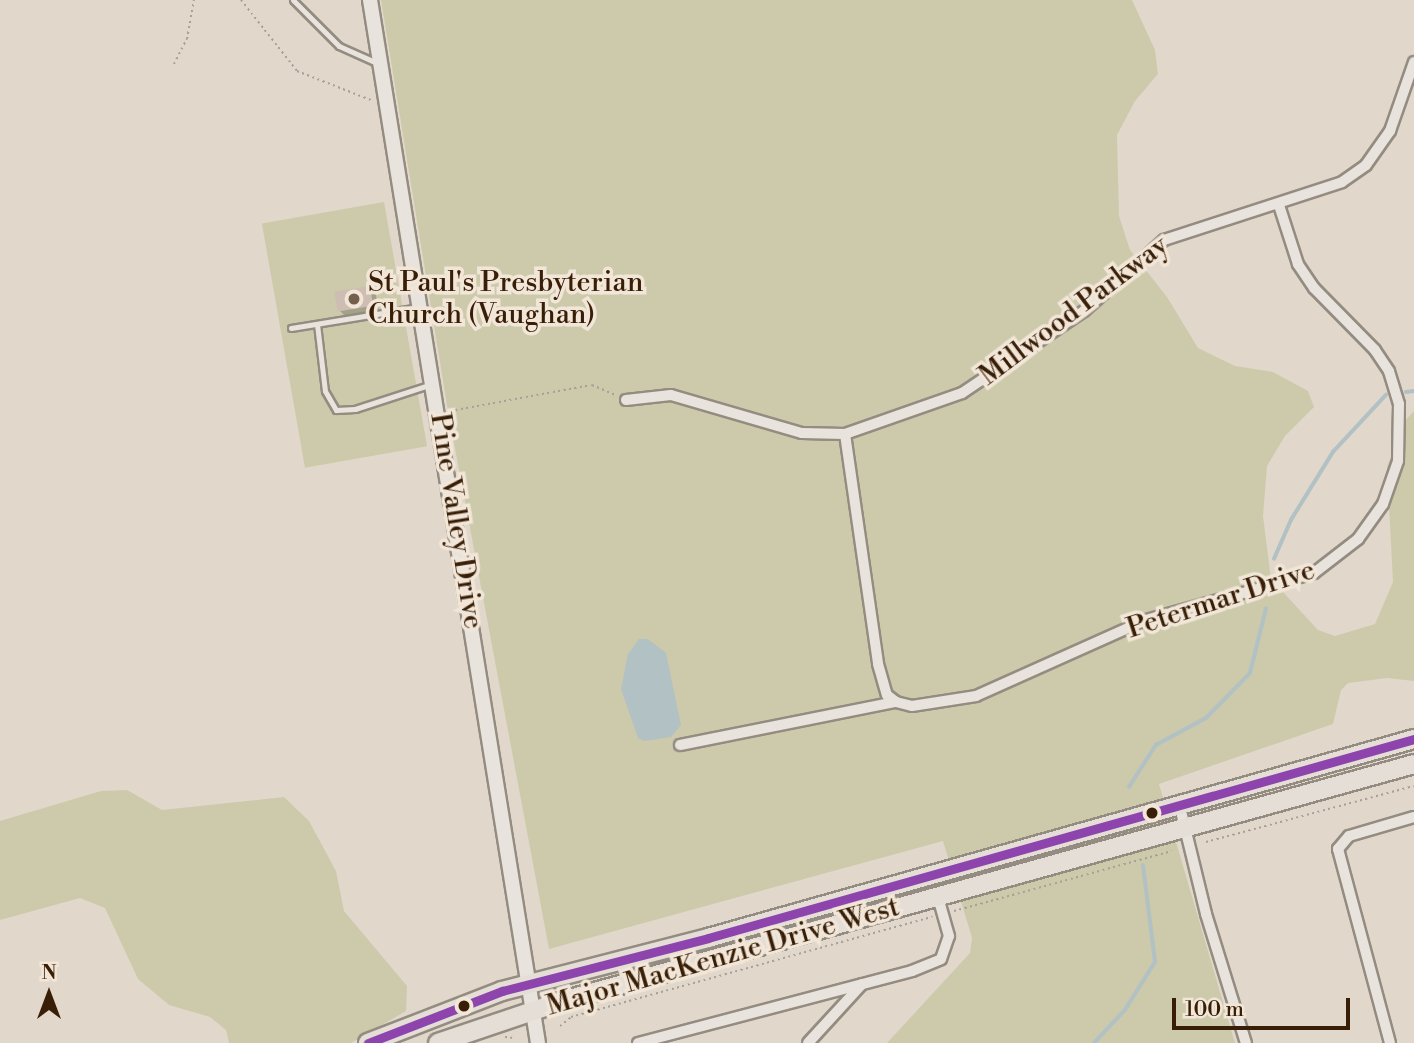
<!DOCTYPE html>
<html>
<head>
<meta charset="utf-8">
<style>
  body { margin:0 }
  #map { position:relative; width:1414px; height:1043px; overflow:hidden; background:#e1d8cb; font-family:"Libre Bodoni",serif }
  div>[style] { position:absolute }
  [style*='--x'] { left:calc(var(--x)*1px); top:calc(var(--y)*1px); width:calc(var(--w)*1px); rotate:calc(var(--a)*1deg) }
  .green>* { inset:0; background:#cccaab; transform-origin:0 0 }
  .water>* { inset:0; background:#b2c1c3 }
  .shadow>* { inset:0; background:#0003 }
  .stream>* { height:3.5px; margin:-1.75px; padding:0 1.75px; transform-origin:1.75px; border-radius:1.75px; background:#b2c1c3 }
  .building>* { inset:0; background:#cebdb3; transform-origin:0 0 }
  .path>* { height:2px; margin-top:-1px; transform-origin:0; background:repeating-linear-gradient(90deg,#a6a098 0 2px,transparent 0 5.5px) }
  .roads { filter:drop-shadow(2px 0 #948c81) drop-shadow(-2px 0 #948c81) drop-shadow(0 2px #948c81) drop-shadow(0 -2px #948c81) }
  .service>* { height:5px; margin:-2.5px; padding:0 2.5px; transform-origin:2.5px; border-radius:2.5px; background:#e8e3dc }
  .minor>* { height:10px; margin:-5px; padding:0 5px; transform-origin:5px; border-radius:5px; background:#e8e3dc }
  .tertiary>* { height:14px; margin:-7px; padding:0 7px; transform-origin:7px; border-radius:7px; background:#e8e3dc }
  .primary>* { height:18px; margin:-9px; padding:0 9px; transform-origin:9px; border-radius:9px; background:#e4ded7 }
  .bus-1>* { height:9px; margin:-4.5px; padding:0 4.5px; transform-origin:4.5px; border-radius:4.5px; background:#8e44ad }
  .dots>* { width:19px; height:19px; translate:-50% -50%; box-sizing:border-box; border:4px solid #f1e6d7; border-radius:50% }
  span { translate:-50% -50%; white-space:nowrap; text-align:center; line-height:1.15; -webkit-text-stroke:7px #f1e6d7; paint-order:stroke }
  .poi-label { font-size:28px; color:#381e07 }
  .left { translate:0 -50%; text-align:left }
  .street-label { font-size:28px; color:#381e07 }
  .north { position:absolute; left:14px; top:959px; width:70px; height:70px; -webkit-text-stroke:5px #f1e6d7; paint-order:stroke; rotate:0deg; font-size:19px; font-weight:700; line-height:28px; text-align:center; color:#381e07 }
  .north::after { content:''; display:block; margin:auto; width:24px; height:32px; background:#381e07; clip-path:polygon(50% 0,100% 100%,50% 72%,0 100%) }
  .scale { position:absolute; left:1172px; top:998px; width:178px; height:32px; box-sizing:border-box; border:4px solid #381e07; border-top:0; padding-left:9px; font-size:21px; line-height:24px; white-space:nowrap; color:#381e07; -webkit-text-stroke:5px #f1e6d7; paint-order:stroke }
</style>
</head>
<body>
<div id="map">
  <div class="green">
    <i style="clip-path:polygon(381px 0,1132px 0,1155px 50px,1158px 74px,1135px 101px,1117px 135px,1119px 216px,1130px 250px,1167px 297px,1198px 348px,1235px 366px,1273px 372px,1308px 391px,1314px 407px,1285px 436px,1267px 466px,1263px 516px,1271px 579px,1318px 630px,1335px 636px,1375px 624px,1393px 582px,1387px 467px,1404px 422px,1414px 411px,1414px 681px,1387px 678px,1348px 683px,1341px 690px,1333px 724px,1159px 784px,1235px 1043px,887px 1043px,970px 953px,972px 938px,943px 841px,549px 949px,448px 411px)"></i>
    <i style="left:384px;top:202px;width:248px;height:124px;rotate:80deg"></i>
    <i style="clip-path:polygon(127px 790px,162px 810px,284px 797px,309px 821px,336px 871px,344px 911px,407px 986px,406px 1011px,351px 1043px,229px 1043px,226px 1030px,210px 1017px,169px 1005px,138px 979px,105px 908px,80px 898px,0 920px,0 821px,101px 791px)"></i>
  </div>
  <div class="water">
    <i style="clip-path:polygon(639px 639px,648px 639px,666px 653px,681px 725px,671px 737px,644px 741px,638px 738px,621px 689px,628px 654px)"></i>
  </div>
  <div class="shadow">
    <i style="clip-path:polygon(369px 288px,376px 295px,379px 312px,347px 318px,340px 311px)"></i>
  </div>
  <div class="stream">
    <i style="--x:1406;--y:392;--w:8;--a:-7"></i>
    <i style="--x:1274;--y:559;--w:43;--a:-66.4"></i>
    <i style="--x:1291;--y:520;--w:80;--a:-58.3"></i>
    <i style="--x:1333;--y:452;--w:78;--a:-47.1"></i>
    <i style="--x:1129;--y:787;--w:50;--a:-57.3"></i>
    <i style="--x:1156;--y:745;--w:57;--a:-28.4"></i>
    <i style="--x:1206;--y:718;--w:63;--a:-45.6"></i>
    <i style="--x:1250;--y:673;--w:66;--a:-76"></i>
    <i style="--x:1094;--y:1043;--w:45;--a:-46.8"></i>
    <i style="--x:1125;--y:1010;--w:57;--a:-58"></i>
    <i style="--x:1155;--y:962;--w:97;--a:-97.1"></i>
  </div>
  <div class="building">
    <i style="left:370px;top:286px;width:20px;height:36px;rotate:81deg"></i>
  </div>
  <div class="path">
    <i style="--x:241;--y:0;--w:90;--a:51.7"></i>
    <i style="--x:297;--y:71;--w:82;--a:21.5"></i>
    <i style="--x:174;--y:64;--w:28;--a:-63"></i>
    <i style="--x:187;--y:39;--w:40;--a:-80"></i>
    <i style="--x:450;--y:411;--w:144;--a:-10.4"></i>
    <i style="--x:592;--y:385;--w:25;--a:23"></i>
    <i style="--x:1206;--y:842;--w:215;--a:-15.1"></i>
    <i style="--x:954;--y:911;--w:226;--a:-15.4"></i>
    <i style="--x:560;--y:1026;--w:14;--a:-39"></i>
    <i style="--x:571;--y:1017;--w:375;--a:-15.5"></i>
    <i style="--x:505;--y:1037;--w:9;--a:6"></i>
  </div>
  <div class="roads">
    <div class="service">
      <i style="--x:293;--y:0;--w:65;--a:45"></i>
      <i style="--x:339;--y:46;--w:42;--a:24.1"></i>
      <i style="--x:317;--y:324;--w:67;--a:83.2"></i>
      <i style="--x:325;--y:391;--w:22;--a:60"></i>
      <i style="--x:336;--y:410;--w:19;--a:-3"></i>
      <i style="--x:355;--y:409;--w:78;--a:-18"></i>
      <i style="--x:291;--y:328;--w:130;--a:-9.3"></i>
    </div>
    <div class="minor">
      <i style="--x:626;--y:400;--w:45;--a:-6.3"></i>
      <i style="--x:671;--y:395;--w:136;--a:16.2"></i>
      <i style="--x:802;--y:433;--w:43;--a:1.3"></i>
      <i style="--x:845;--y:434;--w:124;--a:-19.3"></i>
      <i style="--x:962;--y:393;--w:147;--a:-33.9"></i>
      <i style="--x:1084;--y:311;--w:107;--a:-41.6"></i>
      <i style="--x:1164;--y:240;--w:187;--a:-18"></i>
      <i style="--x:1342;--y:182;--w:29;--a:-35"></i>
      <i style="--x:1366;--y:165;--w:42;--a:-54.8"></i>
      <i style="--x:1390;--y:131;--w:73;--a:-70.8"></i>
      <i style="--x:845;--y:434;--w:232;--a:81.8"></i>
      <i style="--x:878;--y:664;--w:32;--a:74"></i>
      <i style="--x:887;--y:695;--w:11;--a:38"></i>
      <i style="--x:896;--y:702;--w:16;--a:14"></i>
      <i style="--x:912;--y:706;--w:65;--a:-8.9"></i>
      <i style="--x:976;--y:696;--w:186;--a:-24.1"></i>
      <i style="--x:1146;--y:620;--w:174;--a:-15.6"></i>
      <i style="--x:1314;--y:573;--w:56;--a:-37.7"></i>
      <i style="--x:1358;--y:539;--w:43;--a:-54.5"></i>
      <i style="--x:1383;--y:504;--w:46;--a:-70.8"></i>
      <i style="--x:1398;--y:461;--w:57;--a:-89"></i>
      <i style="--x:1399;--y:404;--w:34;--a:-107"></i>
      <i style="--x:1389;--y:371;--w:25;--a:-124"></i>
      <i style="--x:1375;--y:350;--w:87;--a:-134.5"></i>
      <i style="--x:1314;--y:288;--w:29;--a:-124"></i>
      <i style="--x:1298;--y:264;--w:62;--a:-107.9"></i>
      <i style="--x:680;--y:745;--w:220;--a:-11.3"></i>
      <i style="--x:1179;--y:803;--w:114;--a:76.3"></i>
      <i style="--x:1206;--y:914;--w:135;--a:72.8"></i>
      <i style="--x:638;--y:1043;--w:283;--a:-14.7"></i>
      <i style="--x:912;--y:971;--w:31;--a:-22"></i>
      <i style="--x:941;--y:959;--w:24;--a:-71"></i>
      <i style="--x:949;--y:936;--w:41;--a:-105.8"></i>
      <i style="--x:808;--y:1043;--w:80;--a:-47.5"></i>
      <i style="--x:1390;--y:1043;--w:201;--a:-105"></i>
      <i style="--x:1338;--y:849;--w:17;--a:-50"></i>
      <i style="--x:1349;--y:836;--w:68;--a:-16.3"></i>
    </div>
    <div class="tertiary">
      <i style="--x:370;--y:0;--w:1056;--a:80.85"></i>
    </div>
    <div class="primary">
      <i style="--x:368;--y:1043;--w:144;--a:-21.2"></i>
      <i style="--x:502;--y:991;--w:213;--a:-14.4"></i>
      <i style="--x:708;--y:938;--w:734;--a:-15.74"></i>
      <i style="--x:438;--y:1043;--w:135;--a:-18.6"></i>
      <i style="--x:566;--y:1000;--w:880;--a:-15.55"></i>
    </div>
  </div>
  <div class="bus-1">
    <i style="--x:368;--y:1043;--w:144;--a:-21.2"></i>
    <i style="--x:502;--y:991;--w:213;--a:-14.4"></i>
    <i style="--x:708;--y:938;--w:734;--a:-15.74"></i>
  </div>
  <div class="dots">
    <i style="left:354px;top:299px;background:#735f4c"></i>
    <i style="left:1152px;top:813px;background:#381e07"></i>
    <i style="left:464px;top:1006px;background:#381e07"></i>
  </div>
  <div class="poi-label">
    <span class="left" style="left:368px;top:299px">St Paul's Presbyterian<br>Church (Vaughan)</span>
  </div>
  <div class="street-label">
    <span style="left:1074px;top:311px;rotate:-37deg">Millwood Parkway</span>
    <span style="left:456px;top:521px;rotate:81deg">Pine Valley Drive</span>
    <span style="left:1221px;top:600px;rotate:-18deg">Petermar Drive</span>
    <span style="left:723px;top:957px;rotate:-16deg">Major MacKenzie Drive West</span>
  </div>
  <div class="north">N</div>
  <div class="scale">100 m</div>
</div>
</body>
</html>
